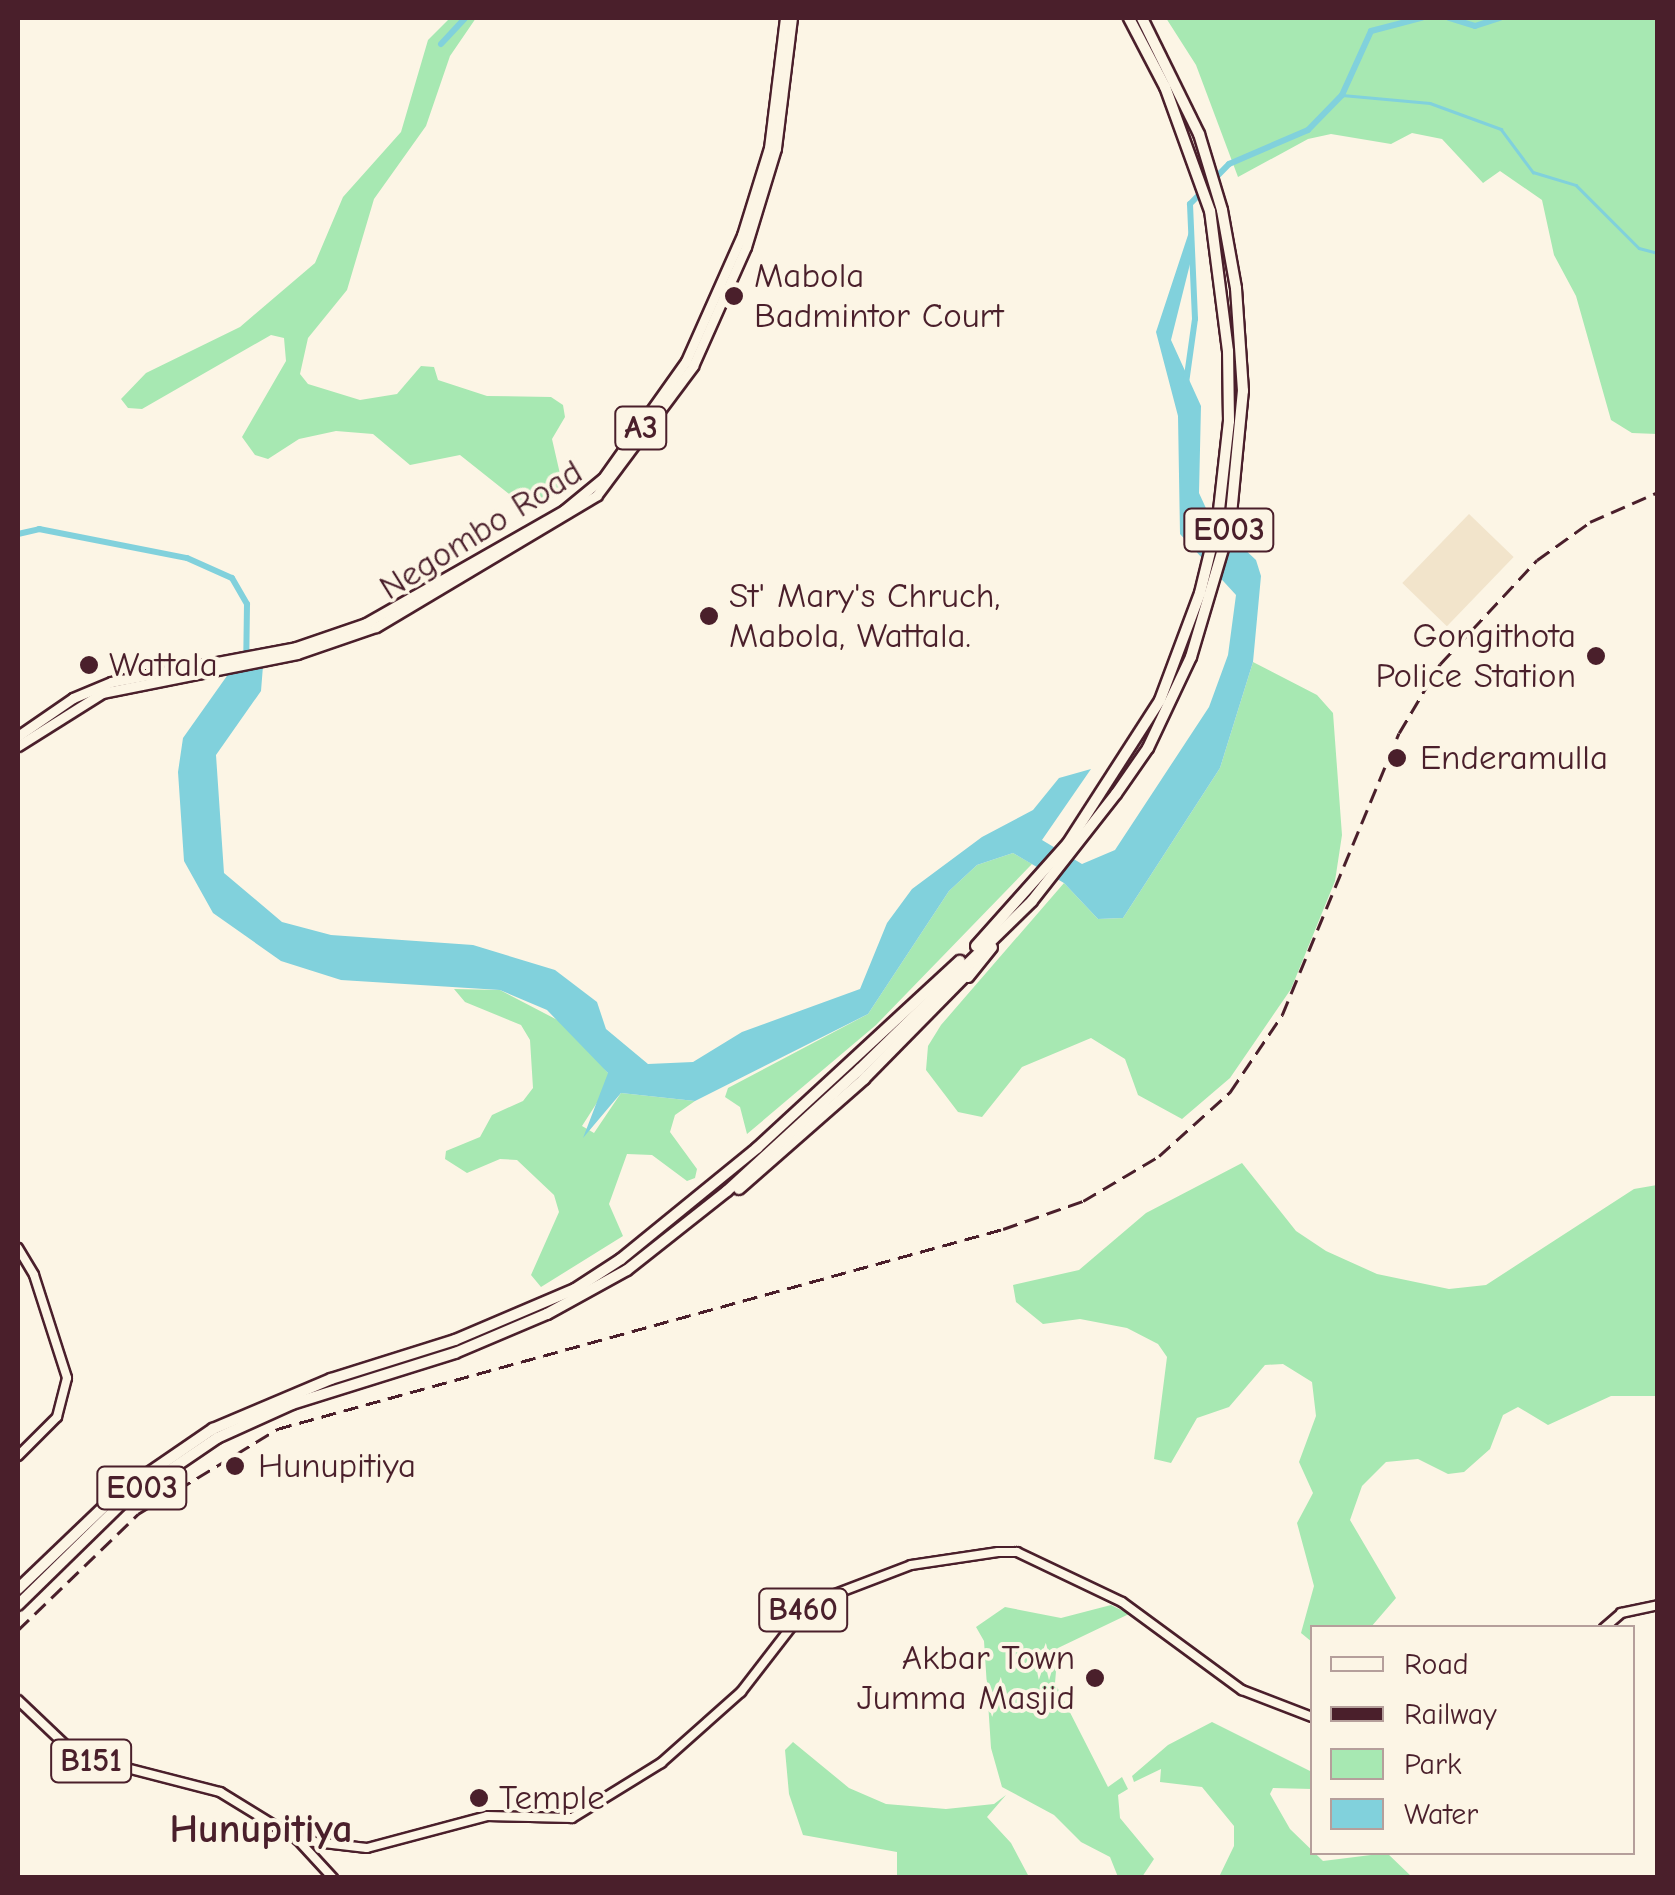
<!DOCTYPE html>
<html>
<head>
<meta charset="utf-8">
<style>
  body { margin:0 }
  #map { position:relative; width:1675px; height:1895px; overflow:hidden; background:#fcf5e5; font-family:"Comic Neue",sans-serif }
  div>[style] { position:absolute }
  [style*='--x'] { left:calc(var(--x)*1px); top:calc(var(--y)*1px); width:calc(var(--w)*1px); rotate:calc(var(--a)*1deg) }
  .built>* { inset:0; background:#f2e4cb; transform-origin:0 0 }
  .green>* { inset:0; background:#a7e8b2 }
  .water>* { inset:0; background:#81d1dc }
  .stream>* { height:2.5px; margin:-1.25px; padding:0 1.25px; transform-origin:1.25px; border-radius:1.25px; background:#81d1dc }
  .canal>* { height:6px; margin:-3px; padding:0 3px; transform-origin:3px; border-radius:3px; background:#81d1dc }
  .roads { filter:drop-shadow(2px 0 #4a1f2b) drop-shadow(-2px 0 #4a1f2b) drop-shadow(0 2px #4a1f2b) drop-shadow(0 -2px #4a1f2b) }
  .primary>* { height:8px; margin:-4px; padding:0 4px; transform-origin:4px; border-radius:4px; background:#fcf5e5 }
  .trunk>* { height:9px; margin:-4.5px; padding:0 4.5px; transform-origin:4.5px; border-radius:4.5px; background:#fcf5e5 }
  .motorway>* { height:10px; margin:-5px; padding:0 5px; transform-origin:5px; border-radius:5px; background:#fcf5e5 }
  .rail>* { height:2.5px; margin-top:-1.25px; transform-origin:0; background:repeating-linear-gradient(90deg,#4a1f2b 0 15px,transparent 0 23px) }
  .dots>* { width:28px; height:28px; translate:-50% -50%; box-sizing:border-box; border:5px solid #fcf5e5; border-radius:50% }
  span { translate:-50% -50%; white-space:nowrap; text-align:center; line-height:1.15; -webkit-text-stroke:8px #fcf5e5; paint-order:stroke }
  .shield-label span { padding:2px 8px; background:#fcf5e5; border:2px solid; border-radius:8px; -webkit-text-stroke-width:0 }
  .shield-label { font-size:32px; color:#4a1f2b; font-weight:700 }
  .poi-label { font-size:35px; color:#4a1f2b }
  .left { translate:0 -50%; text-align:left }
  .right { translate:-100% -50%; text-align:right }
  .street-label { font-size:35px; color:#4a1f2b }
  .quarter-label { font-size:40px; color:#4a1f2b; font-weight:700 }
  .frame { position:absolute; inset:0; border:20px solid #4a1f2b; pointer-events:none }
  .legend { position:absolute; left:1310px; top:1625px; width:325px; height:230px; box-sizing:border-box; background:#fcf5e5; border:2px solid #b59f9b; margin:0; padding:12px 18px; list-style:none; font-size:30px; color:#4a1f2b }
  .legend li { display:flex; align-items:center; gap:20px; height:50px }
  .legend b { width:50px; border:2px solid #b59f9b }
</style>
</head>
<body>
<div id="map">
  <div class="built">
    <i style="left:1469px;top:514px;width:62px;height:96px;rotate:44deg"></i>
  </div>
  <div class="green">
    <i style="clip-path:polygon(450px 18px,476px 18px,450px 56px,426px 126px,374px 199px,347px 290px,308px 338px,300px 374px,308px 384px,360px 400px,397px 394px,421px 366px,434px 367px,438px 380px,487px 396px,551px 397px,563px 405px,565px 417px,552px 439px,563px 487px,545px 505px,519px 502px,460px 455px,410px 465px,373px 434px,336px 431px,299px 439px,268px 459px,255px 455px,242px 437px,286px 361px,284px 338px,271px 335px,142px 409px,128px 408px,121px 399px,146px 373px,240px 327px,315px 263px,343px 197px,401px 132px,428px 40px)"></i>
    <i style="clip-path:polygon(1166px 18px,1657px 18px,1657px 434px,1632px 433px,1611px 420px,1576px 296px,1554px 255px,1542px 200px,1500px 171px,1483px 183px,1442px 139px,1412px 133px,1391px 144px,1331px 134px,1308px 139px,1238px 177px,1196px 65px)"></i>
    <i style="clip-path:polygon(1253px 662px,1317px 695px,1333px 713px,1342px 835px,1335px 881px,1291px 989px,1230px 1078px,1182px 1119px,1138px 1095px,1125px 1059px,1091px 1038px,1022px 1067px,982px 1117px,958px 1112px,926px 1070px,928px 1046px,941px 1025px,1064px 883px,1098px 919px,1123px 918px,1220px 768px)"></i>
    <i style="clip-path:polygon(1013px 853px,1032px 864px,876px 1025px,747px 1134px,740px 1107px,725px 1097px,728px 1088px,868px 1014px,949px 891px,977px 865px)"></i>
    <i style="clip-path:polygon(454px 989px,500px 990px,567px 1025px,608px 1073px,609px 1084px,582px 1126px,594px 1133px,621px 1093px,695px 1101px,675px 1115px,670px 1132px,697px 1169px,695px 1178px,687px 1181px,652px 1155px,627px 1154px,609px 1204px,623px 1236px,541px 1287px,531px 1275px,559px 1212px,554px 1195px,517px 1160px,500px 1159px,467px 1173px,445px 1159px,446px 1151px,480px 1137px,492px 1115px,523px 1101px,533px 1088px,530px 1040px,521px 1025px,465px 1002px)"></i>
    <i style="clip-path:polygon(1242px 1163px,1296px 1231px,1326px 1251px,1377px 1274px,1449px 1289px,1486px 1285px,1634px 1189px,1657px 1185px,1657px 1396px,1611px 1396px,1548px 1425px,1518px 1407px,1503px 1415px,1490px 1449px,1464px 1472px,1448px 1474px,1418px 1459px,1386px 1462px,1362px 1486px,1350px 1520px,1396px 1598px,1371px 1627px,1312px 1628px,1312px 1642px,1301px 1633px,1314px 1586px,1297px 1523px,1313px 1493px,1299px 1462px,1316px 1416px,1312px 1382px,1283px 1364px,1265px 1365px,1229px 1407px,1197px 1418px,1171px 1463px,1154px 1459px,1167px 1357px,1158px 1344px,1127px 1328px,1080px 1319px,1043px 1324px,1016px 1302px,1013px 1285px,1079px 1270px,1146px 1213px)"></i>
    <i style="clip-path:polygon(1111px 1605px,1129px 1614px,1058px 1648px,1055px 1683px,1108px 1787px,1122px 1777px,1128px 1789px,1118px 1795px,1120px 1818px,1154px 1859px,1142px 1877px,1118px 1877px,1110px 1857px,1081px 1842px,1054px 1815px,1002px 1787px,991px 1748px,984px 1641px,976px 1627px,1005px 1607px,1061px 1618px)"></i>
    <i style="clip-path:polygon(1212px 1722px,1312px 1772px,1312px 1789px,1273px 1788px,1270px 1794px,1290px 1829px,1323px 1861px,1387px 1853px,1412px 1877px,1219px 1877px,1234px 1846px,1234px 1826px,1202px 1787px,1160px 1782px,1161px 1769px,1134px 1782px,1132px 1776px,1168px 1745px)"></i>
    <i style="clip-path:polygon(793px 1742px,849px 1788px,886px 1804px,946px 1809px,994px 1804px,1006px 1795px,987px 1817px,1011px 1843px,1029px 1877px,897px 1877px,897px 1852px,803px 1835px,789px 1794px,785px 1750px)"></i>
  </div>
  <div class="water">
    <i style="clip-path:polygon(1190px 229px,1194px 248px,1171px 340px,1201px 406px,1199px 493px,1210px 517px,1256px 560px,1261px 576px,1253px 662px,1220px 768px,1123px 918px,1098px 919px,1064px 883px,1013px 853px,977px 865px,949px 891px,868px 1014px,695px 1101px,621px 1093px,583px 1138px,608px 1073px,547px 1010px,500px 990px,341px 980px,281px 961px,213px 913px,184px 861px,178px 772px,183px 738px,229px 673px,263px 666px,261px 691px,216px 755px,224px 873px,282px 922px,331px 935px,473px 945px,555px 970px,597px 1002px,606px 1029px,648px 1064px,693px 1062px,742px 1032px,860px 989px,887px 923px,912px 889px,982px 837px,1033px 810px,1059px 778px,1091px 769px,1042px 840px,1082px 864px,1115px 850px,1209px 707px,1228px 655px,1236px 595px,1180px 534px,1178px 416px,1156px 332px)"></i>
  </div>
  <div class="stream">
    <i style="--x:1342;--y:95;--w:88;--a:5.2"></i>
    <i style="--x:1430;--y:103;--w:76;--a:20.1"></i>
    <i style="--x:1501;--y:129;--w:54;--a:53.3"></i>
    <i style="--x:1533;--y:172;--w:45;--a:16.8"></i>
    <i style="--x:1576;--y:185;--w:89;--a:45"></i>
    <i style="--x:1639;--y:248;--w:20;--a:15"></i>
  </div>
  <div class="canal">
    <i style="--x:1449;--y:18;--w:27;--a:17"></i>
    <i style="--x:1475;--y:26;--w:26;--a:-18"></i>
    <i style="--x:441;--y:44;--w:35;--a:-47"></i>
    <i style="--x:1186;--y:383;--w:65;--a:-82"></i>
    <i style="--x:1195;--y:319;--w:115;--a:-92.5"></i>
    <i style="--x:1190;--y:204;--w:56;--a:-45.7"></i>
    <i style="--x:1229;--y:164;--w:86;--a:-23.3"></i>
    <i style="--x:1308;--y:130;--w:49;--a:-45.8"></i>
    <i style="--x:1342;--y:95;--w:70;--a:-65.6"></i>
    <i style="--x:1371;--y:31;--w:52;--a:-14.6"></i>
    <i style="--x:18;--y:534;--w:22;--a:-13"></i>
    <i style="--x:39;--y:529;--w:151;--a:11.1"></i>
    <i style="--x:187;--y:558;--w:49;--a:24"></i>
    <i style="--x:232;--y:578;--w:30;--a:60"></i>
    <i style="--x:247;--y:604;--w:74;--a:90.8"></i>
  </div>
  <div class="roads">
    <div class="primary">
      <i style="--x:18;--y:1248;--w:31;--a:59"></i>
      <i style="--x:34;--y:1275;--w:108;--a:72.2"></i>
      <i style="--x:67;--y:1378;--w:40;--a:104.4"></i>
      <i style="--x:57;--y:1417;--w:55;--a:135"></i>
      <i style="--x:1604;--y:1628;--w:23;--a:-41"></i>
      <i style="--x:1621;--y:1613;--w:38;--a:-12"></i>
      <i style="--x:18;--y:1700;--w:80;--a:43.5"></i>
      <i style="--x:76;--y:1755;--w:149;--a:14.4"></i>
      <i style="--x:220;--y:1792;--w:92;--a:31.6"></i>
      <i style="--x:298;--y:1840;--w:52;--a:47.4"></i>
      <i style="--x:298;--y:1840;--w:69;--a:6.6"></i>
      <i style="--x:367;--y:1848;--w:124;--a:-14.9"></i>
      <i style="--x:487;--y:1816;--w:85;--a:1.3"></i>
      <i style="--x:572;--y:1818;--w:105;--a:-31.7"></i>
      <i style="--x:661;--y:1763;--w:107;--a:-41.6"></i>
      <i style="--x:741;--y:1692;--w:111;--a:-52.3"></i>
      <i style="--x:809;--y:1604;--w:109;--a:-20.9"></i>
      <i style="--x:911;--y:1565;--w:88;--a:-8.5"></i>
      <i style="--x:998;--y:1552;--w:19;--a:0"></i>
      <i style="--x:1017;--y:1552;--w:116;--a:25.5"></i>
      <i style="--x:1122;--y:1602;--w:149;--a:36.3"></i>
      <i style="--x:1242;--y:1690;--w:75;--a:21.1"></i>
    </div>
    <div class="trunk">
      <i style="--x:18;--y:736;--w:67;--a:-34.6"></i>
      <i style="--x:73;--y:698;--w:41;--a:-22.8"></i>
      <i style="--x:111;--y:682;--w:188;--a:-10.7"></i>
      <i style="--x:296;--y:647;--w:74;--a:-18.9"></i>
      <i style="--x:366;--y:623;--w:228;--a:-29.7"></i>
      <i style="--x:564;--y:510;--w:50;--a:-39.4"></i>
      <i style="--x:603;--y:478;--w:143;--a:-54.6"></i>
      <i style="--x:686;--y:361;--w:138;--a:-66"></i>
      <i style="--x:742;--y:235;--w:91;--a:-72.8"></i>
      <i style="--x:769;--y:148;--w:131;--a:-83"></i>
      <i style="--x:18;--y:746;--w:99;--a:-32.2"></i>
      <i style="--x:102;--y:693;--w:199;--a:-11.3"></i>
      <i style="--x:297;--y:654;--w:83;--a:-18.9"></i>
      <i style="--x:376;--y:627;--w:257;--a:-30.8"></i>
      <i style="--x:597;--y:495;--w:161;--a:-53.3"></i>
      <i style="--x:693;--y:366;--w:130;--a:-66"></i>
      <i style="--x:746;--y:247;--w:103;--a:-73.1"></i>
      <i style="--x:776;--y:148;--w:131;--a:-83"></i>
    </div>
    <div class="motorway">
      <i style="--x:976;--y:946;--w:138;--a:-48.2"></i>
      <i style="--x:1068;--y:843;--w:170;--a:-57.2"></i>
      <i style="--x:1160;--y:700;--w:114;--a:-69.5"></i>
      <i style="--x:1200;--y:593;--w:76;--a:-76.3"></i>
      <i style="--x:1218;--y:519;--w:99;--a:-83.6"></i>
      <i style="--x:1229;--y:421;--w:70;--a:-90.8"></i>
      <i style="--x:1228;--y:351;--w:141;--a:-97.3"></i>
      <i style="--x:1210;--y:211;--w:132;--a:-109.9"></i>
      <i style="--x:1165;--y:87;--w:78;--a:-117.6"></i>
      <i style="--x:968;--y:977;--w:38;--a:-51"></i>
      <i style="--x:739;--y:1189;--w:167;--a:-41.3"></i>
      <i style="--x:864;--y:1079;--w:151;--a:-45.5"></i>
      <i style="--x:18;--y:1589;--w:134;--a:-43.8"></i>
      <i style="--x:115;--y:1496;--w:119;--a:-34.4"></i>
      <i style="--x:213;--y:1429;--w:128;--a:-23"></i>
      <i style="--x:331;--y:1379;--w:130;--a:-17.5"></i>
      <i style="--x:455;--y:1340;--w:130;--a:-23"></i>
      <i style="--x:575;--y:1289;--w:55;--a:-33.1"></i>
      <i style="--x:621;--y:1259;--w:176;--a:-39.2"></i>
      <i style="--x:757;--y:1148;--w:276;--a:-42.7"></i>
      <i style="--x:18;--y:1605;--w:147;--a:-44.4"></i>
      <i style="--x:123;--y:1502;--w:114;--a:-34.2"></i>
      <i style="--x:217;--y:1438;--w:82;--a:-24.4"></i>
      <i style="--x:292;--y:1404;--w:171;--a:-17.4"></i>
      <i style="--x:455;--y:1353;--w:100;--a:-23"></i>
      <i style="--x:547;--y:1314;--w:91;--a:-28.8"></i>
      <i style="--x:627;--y:1270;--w:127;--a:-38.3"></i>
      <i style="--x:727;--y:1191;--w:180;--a:-42.5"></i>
      <i style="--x:860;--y:1069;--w:240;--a:-44.3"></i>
      <i style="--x:1032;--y:901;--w:136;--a:-51.9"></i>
      <i style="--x:1116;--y:794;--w:56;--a:-55.2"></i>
      <i style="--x:1148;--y:748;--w:101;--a:-64.7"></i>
      <i style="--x:1191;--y:657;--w:138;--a:-73.5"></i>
      <i style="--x:1230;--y:525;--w:135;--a:-84.5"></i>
      <i style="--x:1243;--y:391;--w:103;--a:-93.9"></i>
      <i style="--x:1236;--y:288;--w:79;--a:-100.2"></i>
      <i style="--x:1222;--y:210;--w:79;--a:-106.8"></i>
      <i style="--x:1199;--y:134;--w:129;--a:-116.2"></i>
    </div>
  </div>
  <div class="rail">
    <i style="--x:18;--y:1630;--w:167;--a:-44"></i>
    <i style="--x:138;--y:1514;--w:163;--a:-31.4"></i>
    <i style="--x:277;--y:1429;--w:753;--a:-15.4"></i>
    <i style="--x:1003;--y:1229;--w:85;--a:-19.3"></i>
    <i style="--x:1083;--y:1201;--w:88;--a:-30.6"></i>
    <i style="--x:1159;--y:1156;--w:96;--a:-42"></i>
    <i style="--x:1230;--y:1092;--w:93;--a:-56"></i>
    <i style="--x:1282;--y:1015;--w:305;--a:-67.5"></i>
    <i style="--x:1399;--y:733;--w:80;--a:-59.3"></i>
    <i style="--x:1440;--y:664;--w:142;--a:-47"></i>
    <i style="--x:1537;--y:560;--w:65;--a:-35.6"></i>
    <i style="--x:1590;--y:522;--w:74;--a:-23.8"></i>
  </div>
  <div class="dots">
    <i style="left:734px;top:296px;background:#4a1f2b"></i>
    <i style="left:709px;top:616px;background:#4a1f2b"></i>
    <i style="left:1596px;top:656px;background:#4a1f2b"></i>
    <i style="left:89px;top:665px;background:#4a1f2b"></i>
    <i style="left:1397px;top:758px;background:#4a1f2b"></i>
    <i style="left:235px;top:1466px;background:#4a1f2b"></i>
    <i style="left:1095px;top:1678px;background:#4a1f2b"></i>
    <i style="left:479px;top:1798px;background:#4a1f2b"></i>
  </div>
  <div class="shield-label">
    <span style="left:641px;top:428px">A3</span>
    <span style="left:1229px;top:530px">E003</span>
    <span style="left:142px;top:1488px">E003</span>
    <span style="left:803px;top:1610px">B460</span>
    <span style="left:91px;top:1761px">B151</span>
  </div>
  <div class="poi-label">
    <span class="left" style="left:754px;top:296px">Mabola<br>Badmintor Court</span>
    <span class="left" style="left:729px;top:616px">St' Mary's Chruch,<br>Mabola, Wattala.</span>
    <span class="right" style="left:1576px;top:656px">Gongithota<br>Police Station</span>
    <span class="left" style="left:109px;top:665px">Wattala</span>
    <span class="left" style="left:1420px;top:758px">Enderamulla</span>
    <span class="left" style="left:258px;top:1466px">Hunupitiya</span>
    <span class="right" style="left:1075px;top:1678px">Akbar Town<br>Jumma Masjid</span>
    <span class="left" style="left:499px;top:1798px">Temple</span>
  </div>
  <div class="street-label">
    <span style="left:481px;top:530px;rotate:-32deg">Negombo Road</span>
  </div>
  <div class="quarter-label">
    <span style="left:261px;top:1829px">Hunupitiya</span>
  </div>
  <div class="frame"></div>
  <ul class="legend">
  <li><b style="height:12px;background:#fcf5e5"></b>Road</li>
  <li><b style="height:12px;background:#4a1f2b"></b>Railway</li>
  <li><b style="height:28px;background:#a7e8b2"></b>Park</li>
  <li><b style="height:28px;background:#81d1dc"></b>Water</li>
  </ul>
</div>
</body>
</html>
